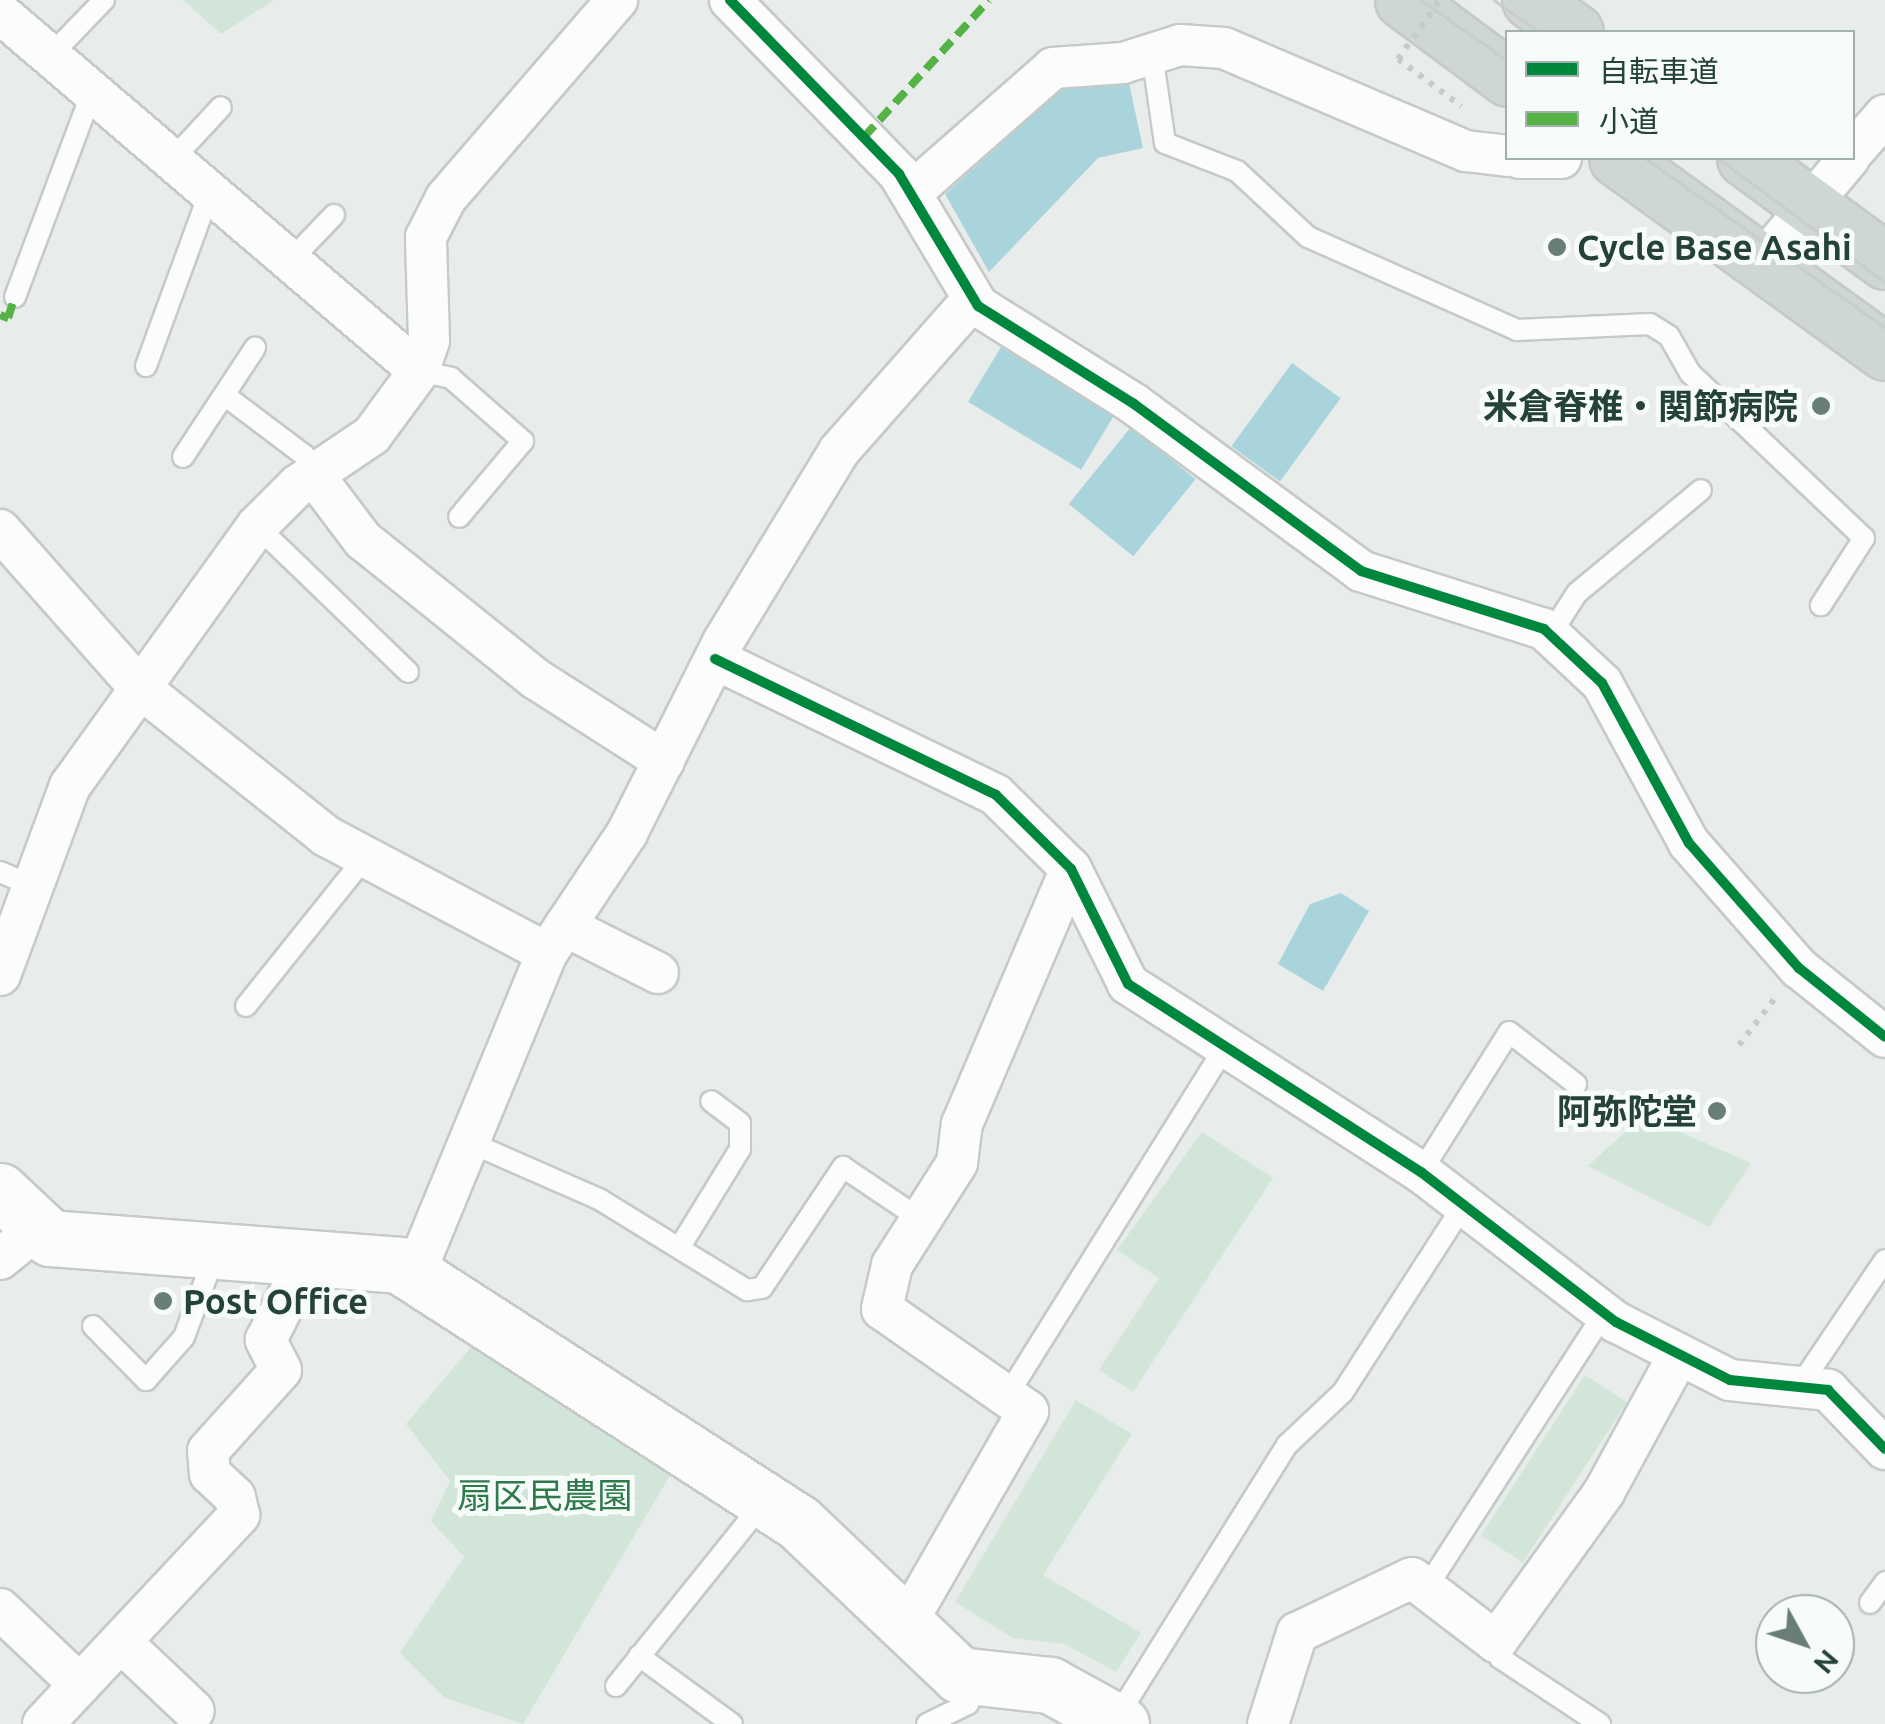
<!DOCTYPE html>
<html>
<head>
<meta charset="utf-8">
<style>
  body { margin:0 }
  #map { position:relative; width:1885px; height:1724px; overflow:hidden; background:#e8edeb; font-family:Ubuntu,"Noto Sans JP",sans-serif }
  div>[style] { position:absolute }
  [style*='--x'] { left:calc(var(--x)*1px); top:calc(var(--y)*1px); width:calc(var(--w)*1px); rotate:calc(var(--a)*1deg) }
  .green>* { inset:0; background:#d1e6d8; transform-origin:0 0 }
  .water>* { inset:0; background:#a9d4db; transform-origin:0 0 }
  .path>* { height:6px; margin-top:-3px; transform-origin:0; background:repeating-linear-gradient(90deg,#c3ccca 0 5px,transparent 0 13px) }
  .roads { filter:drop-shadow(2px 0 #c5cac8) drop-shadow(-2px 0 #c5cac8) drop-shadow(0 2px #c5cac8) drop-shadow(0 -2px #c5cac8) }
  .lane>* { height:20px; margin:-10px; padding:0 10px; transform-origin:10px; border-radius:10px; background:#fcfcfc }
  .street>* { height:40px; margin:-20px; padding:0 20px; transform-origin:20px; border-radius:20px; background:#fcfcfc }
  .secondary>* { height:55px; margin:-27.5px; padding:0 27.5px; transform-origin:27.5px; border-radius:27.5px; background:#fcfcfc }
  .primary>* { height:55px; margin:-27.5px; padding:0 27.5px; transform-origin:27.5px; border-radius:27.5px; background:#cfd7d5 }
  .tram>* { height:2.5px; margin:-1.25px; padding:0 1.25px; transform-origin:1.25px; border-radius:1.25px; background:#c9cdcc }
  .path-bridge>* { height:6px; margin-top:-3px; transform-origin:0; background:repeating-linear-gradient(90deg,#c3ccca 0 5px,transparent 0 13px) }
  .quiet>* { height:8px; margin-top:-4px; transform-origin:0; background:repeating-linear-gradient(90deg,#55b346 0 15px,transparent 0 23px) }
  .cycleway>* { height:10px; margin:-5px; padding:0 5px; transform-origin:5px; border-radius:5px; background:#00873e }
  .dots>* { width:28px; height:28px; translate:-50% -50%; box-sizing:border-box; border:5px solid #f7fbf9; border-radius:50% }
  span { translate:-50% -50%; white-space:nowrap; text-align:center; line-height:1.15; -webkit-text-stroke:10px #f7fbf9; paint-order:stroke }
  .poi-label { font-size:35px; color:#24423a; font-weight:700 }
  .left { translate:0 -50%; text-align:left }
  .right { translate:-100% -50%; text-align:right }
  .park-label { font-size:35px; color:#2d7a4b }
  .legend { position:absolute; left:1505px; top:30px; width:350px; height:130px; box-sizing:border-box; background:#f7fbf9; border:2px solid #a3b1ad; margin:0; padding:12px 18px; list-style:none; font-size:30px; color:#24423a }
  .legend li { display:flex; align-items:center; gap:20px; height:50px }
  .legend b { width:50px; border:2px solid #a3b1ad }
  .north { position:absolute; left:1755px; top:1594px; width:100px; height:100px; box-sizing:border-box; background:#f7fbf9; border:2px solid #a3b1ad; border-radius:50%; rotate:130deg; font-size:28px; font-weight:700; line-height:40px; text-align:center; color:#24423a }
  .north::after { content:''; display:block; margin:auto; width:35px; height:45px; background:#697e78; clip-path:polygon(50% 0,100% 100%,50% 72%,0 100%) }
</style>
</head>
<body>
<div id="map">
  <div class="green">
    <i style="clip-path:polygon(183px 0,274px 0,221px 34px)"></i>
    <i style="clip-path:polygon(1662px 1098px,1684px 1116px,1676px 1130px,1751px 1163px,1709px 1227px,1588px 1166px)"></i>
    <i style="clip-path:polygon(1202px 1132px,1273px 1178px,1133px 1392px,1099px 1370px,1159px 1278px,1117px 1250px)"></i>
    <i style="clip-path:polygon(476px 1341px,675px 1467px,523px 1724px,445px 1698px,400px 1653px,464px 1557px,431px 1521px,450px 1481px,406px 1424px)"></i>
    <i style="left:1585px;top:1375px;width:50px;height:191px;rotate:33deg"></i>
    <i style="clip-path:polygon(1076px 1400px,1132px 1434px,1043px 1575px,1141px 1633px,1116px 1672px,1064px 1644px,1013px 1638px,955px 1602px)"></i>
  </div>
  <div class="water">
    <i style="clip-path:polygon(1127px 74px,1143px 148px,1098px 158px,989px 272px,945px 194px,1063px 88px)"></i>
    <i style="left:1001px;top:347px;width:132px;height:64px;rotate:31deg"></i>
    <i style="left:1292px;top:363px;width:60px;height:103px;rotate:36deg"></i>
    <i style="left:1131px;top:427px;width:83px;height:99px;rotate:39deg"></i>
    <i style="clip-path:polygon(1341px 893px,1369px 911px,1323px 991px,1278px 964px,1310px 904px)"></i>
  </div>
  <div class="path">
    <i style="--x:1398;--y:59;--w:79;--a:36.7"></i>
    <i style="--x:1739;--y:1045;--w:61;--a:-52.4"></i>
  </div>
  <div class="roads">
    <div class="lane">
      <i style="--x:1152;--y:54;--w:90;--a:81.7"></i>
      <i style="--x:1165;--y:143;--w:77;--a:21.3"></i>
      <i style="--x:1237;--y:171;--w:97;--a:42.9"></i>
      <i style="--x:1308;--y:237;--w:229;--a:24"></i>
      <i style="--x:1517;--y:330;--w:133;--a:-2.6"></i>
      <i style="--x:1650;--y:324;--w:22;--a:32"></i>
      <i style="--x:1669;--y:336;--w:43;--a:60.4"></i>
      <i style="--x:1690;--y:373;--w:240;--a:43.5"></i>
      <i style="--x:1864;--y:538;--w:80;--a:122.7"></i>
      <i style="--x:49;--y:57;--w:79;--a:-46"></i>
      <i style="--x:169;--y:163;--w:76;--a:-47.1"></i>
      <i style="--x:287;--y:264;--w:68;--a:-46.2"></i>
      <i style="--x:15;--y:297;--w:216;--a:-69.4"></i>
      <i style="--x:146;--y:366;--w:180;--a:-69.9"></i>
      <i style="--x:419;--y:371;--w:33;--a:12"></i>
      <i style="--x:451;--y:378;--w:96;--a:41.2"></i>
      <i style="--x:523;--y:441;--w:99;--a:130.1"></i>
      <i style="--x:227;--y:397;--w:96;--a:37"></i>
      <i style="--x:304;--y:455;--w:21;--a:65"></i>
      <i style="--x:183;--y:457;--w:131;--a:-56.6"></i>
      <i style="--x:257;--y:526;--w:210;--a:44"></i>
      <i style="--x:1550;--y:635;--w:50;--a:-57.3"></i>
      <i style="--x:1577;--y:593;--w:161;--a:-39.7"></i>
      <i style="--x:0;--y:872;--w:33;--a:23"></i>
      <i style="--x:246;--y:1006;--w:192;--a:-51.3"></i>
      <i style="--x:469;--y:1142;--w:142;--a:23.7"></i>
      <i style="--x:599;--y:1199;--w:174;--a:31.6"></i>
      <i style="--x:747;--y:1290;--w:15;--a:-8"></i>
      <i style="--x:762;--y:1288;--w:146;--a:-56.2"></i>
      <i style="--x:843;--y:1167;--w:93;--a:34"></i>
      <i style="--x:1421;--y:1172;--w:165;--a:-57.8"></i>
      <i style="--x:1509;--y:1032;--w:85;--a:37.8"></i>
      <i style="--x:681;--y:1245;--w:113;--a:-58.4"></i>
      <i style="--x:740;--y:1149;--w:26;--a:-90"></i>
      <i style="--x:740;--y:1123;--w:36;--a:-143"></i>
      <i style="--x:93;--y:1326;--w:76;--a:45.5"></i>
      <i style="--x:146;--y:1380;--w:57;--a:-48.5"></i>
      <i style="--x:184;--y:1337;--w:89;--a:-69.5"></i>
      <i style="--x:1803;--y:1381;--w:146;--a:-55.9"></i>
      <i style="--x:1007;--y:1396;--w:413;--a:-58"></i>
      <i style="--x:1427;--y:1587;--w:326;--a:-57.1"></i>
      <i style="--x:1870;--y:1603;--w:26;--a:-54"></i>
      <i style="--x:1496;--y:1642;--w:16;--a:76"></i>
      <i style="--x:1500;--y:1658;--w:120;--a:33.4"></i>
      <i style="--x:639;--y:1656;--w:115;--a:36.2"></i>
      <i style="--x:616;--y:1686;--w:236;--a:-51.2"></i>
      <i style="--x:1117;--y:1717;--w:321;--a:-58"></i>
      <i style="--x:1287;--y:1445;--w:77;--a:-43.4"></i>
      <i style="--x:1343;--y:1392;--w:225;--a:-57.2"></i>
      <i style="--x:927;--y:1724;--w:46;--a:-26"></i>
      <i style="--x:968;--y:1704;--w:27;--a:-80"></i>
    </div>
    <div class="street">
      <i style="--x:730;--y:0;--w:243;--a:45.8"></i>
      <i style="--x:899;--y:174;--w:154;--a:59.1"></i>
      <i style="--x:978;--y:306;--w:184;--a:32.1"></i>
      <i style="--x:1134;--y:404;--w:282;--a:36.3"></i>
      <i style="--x:1361;--y:571;--w:192;--a:17.6"></i>
      <i style="--x:1544;--y:629;--w:79;--a:43"></i>
      <i style="--x:1602;--y:683;--w:182;--a:61.5"></i>
      <i style="--x:1689;--y:843;--w:167;--a:48.7"></i>
      <i style="--x:1799;--y:968;--w:110;--a:38.7"></i>
      <i style="--x:0;--y:13;--w:551;--a:40.51"></i>
      <i style="--x:1852;--y:153;--w:50;--a:-49"></i>
      <i style="--x:1520;--y:158;--w:41;--a:0"></i>
      <i style="--x:912;--y:192;--w:188;--a:-41.3"></i>
      <i style="--x:1053;--y:68;--w:70;--a:-4.1"></i>
      <i style="--x:1123;--y:63;--w:60;--a:-17.5"></i>
      <i style="--x:1180;--y:45;--w:44;--a:3.9"></i>
      <i style="--x:1224;--y:48;--w:263;--a:23.1"></i>
      <i style="--x:1466;--y:151;--w:42;--a:6.8"></i>
      <i style="--x:1763;--y:261;--w:134;--a:-50.1"></i>
      <i style="--x:313;--y:474;--w:83;--a:52.9"></i>
      <i style="--x:363;--y:540;--w:222;--a:38.8"></i>
      <i style="--x:536;--y:679;--w:152;--a:32.6"></i>
      <i style="--x:0;--y:530;--w:210;--a:48.5"></i>
      <i style="--x:139;--y:687;--w:239;--a:38.5"></i>
      <i style="--x:326;--y:836;--w:250;--a:27.9"></i>
      <i style="--x:715;--y:659;--w:312;--a:25.8"></i>
      <i style="--x:996;--y:795;--w:105;--a:44.6"></i>
      <i style="--x:1071;--y:869;--w:128;--a:63.6"></i>
      <i style="--x:1128;--y:984;--w:348;--a:32.7"></i>
      <i style="--x:1421;--y:1172;--w:246;--a:37.6"></i>
      <i style="--x:1616;--y:1322;--w:128;--a:27"></i>
      <i style="--x:1730;--y:1380;--w:99;--a:5.8"></i>
      <i style="--x:1828;--y:1390;--w:82;--a:46"></i>
      <i style="--x:565;--y:926;--w:104;--a:26.8"></i>
      <i style="--x:0;--y:975;--w:202;--a:-69.7"></i>
      <i style="--x:70;--y:786;--w:320;--a:-54.3"></i>
      <i style="--x:257;--y:526;--w:58;--a:-45"></i>
      <i style="--x:298;--y:485;--w:89;--a:-34"></i>
      <i style="--x:372;--y:435;--w:79;--a:-53.7"></i>
      <i style="--x:419;--y:371;--w:32;--a:-72"></i>
      <i style="--x:429;--y:341;--w:104;--a:-91.7"></i>
      <i style="--x:426;--y:237;--w:44;--a:-62.9"></i>
      <i style="--x:446;--y:198;--w:262;--a:-49.2"></i>
      <i style="--x:0;--y:1259;--w:48;--a:-39"></i>
      <i style="--x:415;--y:1273;--w:346;--a:-67.6"></i>
      <i style="--x:547;--y:953;--w:144;--a:-56.3"></i>
      <i style="--x:627;--y:833;--w:214;--a:-63.3"></i>
      <i style="--x:723;--y:642;--w:223;--a:-58.7"></i>
      <i style="--x:839;--y:451;--w:201;--a:-48.6"></i>
      <i style="--x:0;--y:1609;--w:110;--a:43.5"></i>
      <i style="--x:904;--y:1627;--w:249;--a:-60.1"></i>
      <i style="--x:1028;--y:1411;--w:178;--a:-145.1"></i>
      <i style="--x:882;--y:1309;--w:45;--a:-77.2"></i>
      <i style="--x:892;--y:1265;--w:121;--a:-57.5"></i>
      <i style="--x:957;--y:1163;--w:39;--a:-83"></i>
      <i style="--x:962;--y:1124;--w:277;--a:-66.9"></i>
      <i style="--x:121;--y:1642;--w:100;--a:43.4"></i>
      <i style="--x:43;--y:1724;--w:287;--a:-46.8"></i>
      <i style="--x:239;--y:1515;--w:18;--a:-103"></i>
      <i style="--x:235;--y:1497;--w:34;--a:-137"></i>
      <i style="--x:210;--y:1474;--w:23;--a:-95"></i>
      <i style="--x:208;--y:1451;--w:109;--a:-48"></i>
      <i style="--x:281;--y:1370;--w:34;--a:-117"></i>
      <i style="--x:266;--y:1340;--w:89;--a:-63.4"></i>
      <i style="--x:1268;--y:1724;--w:96;--a:-72.3"></i>
      <i style="--x:1297;--y:1633;--w:127;--a:-25.6"></i>
      <i style="--x:1412;--y:1578;--w:106;--a:37.3"></i>
      <i style="--x:1496;--y:1642;--w:185;--a:-54.2"></i>
      <i style="--x:1604;--y:1492;--w:155;--a:-61.4"></i>
    </div>
    <div class="secondary">
      <i style="--x:0;--y:1191;--w:69;--a:43.2"></i>
      <i style="--x:50;--y:1238;--w:350;--a:4.4"></i>
      <i style="--x:399;--y:1265;--w:475;--a:32.8"></i>
      <i style="--x:798;--y:1522;--w:222;--a:43.5"></i>
      <i style="--x:959;--y:1675;--w:92;--a:6.3"></i>
      <i style="--x:1050;--y:1685;--w:81;--a:28.8"></i>
    </div>
    <div class="primary">
      <i style="--x:1403;--y:0;--w:131;--a:36.6"></i>
      <i style="--x:1530;--y:0;--w:55;--a:35.4"></i>
      <i style="--x:1617;--y:158;--w:331;--a:35.9"></i>
      <i style="--x:1745;--y:158;--w:174;--a:36.3"></i>
    </div>
  </div>
  <div class="tram">
    <i style="--x:1421;--y:0;--w:106;--a:35"></i>
    <i style="--x:1494;--y:0;--w:56;--a:34.8"></i>
    <i style="--x:1645;--y:158;--w:294;--a:35.2"></i>
    <i style="--x:1718;--y:158;--w:208;--a:36.6"></i>
  </div>
  <div class="path-bridge">
    <i style="--x:1398;--y:59;--w:72;--a:-54.6"></i>
  </div>
  <div class="quiet">
    <i style="--x:864;--y:137;--w:185;--a:-47.6"></i>
    <i style="--x:0;--y:315;--w:9;--a:21"></i>
    <i style="--x:8;--y:318;--w:22;--a:-72"></i>
  </div>
  <div class="cycleway">
    <i style="--x:730;--y:0;--w:243;--a:45.8"></i>
    <i style="--x:899;--y:174;--w:154;--a:59.1"></i>
    <i style="--x:978;--y:306;--w:184;--a:32.1"></i>
    <i style="--x:1134;--y:404;--w:282;--a:36.3"></i>
    <i style="--x:1361;--y:571;--w:192;--a:17.6"></i>
    <i style="--x:1544;--y:629;--w:79;--a:43"></i>
    <i style="--x:1602;--y:683;--w:182;--a:61.5"></i>
    <i style="--x:1689;--y:843;--w:167;--a:48.7"></i>
    <i style="--x:1799;--y:968;--w:110;--a:38.7"></i>
    <i style="--x:715;--y:659;--w:312;--a:25.8"></i>
    <i style="--x:996;--y:795;--w:105;--a:44.6"></i>
    <i style="--x:1071;--y:869;--w:128;--a:63.6"></i>
    <i style="--x:1128;--y:984;--w:348;--a:32.7"></i>
    <i style="--x:1421;--y:1172;--w:246;--a:37.6"></i>
    <i style="--x:1616;--y:1322;--w:128;--a:27"></i>
    <i style="--x:1730;--y:1380;--w:99;--a:5.8"></i>
    <i style="--x:1828;--y:1390;--w:82;--a:46"></i>
  </div>
  <div class="dots">
    <i style="left:1557px;top:247px;background:#697e78"></i>
    <i style="left:1821px;top:406px;background:#697e78"></i>
    <i style="left:1717px;top:1111px;background:#697e78"></i>
    <i style="left:163px;top:1301px;background:#697e78"></i>
  </div>
  <div class="poi-label">
    <span class="left" style="left:1577px;top:247px">Cycle Base Asahi</span>
    <span class="right" style="left:1798px;top:406px">米倉脊椎・関節病院</span>
    <span class="right" style="left:1697px;top:1111px">阿弥陀堂</span>
    <span class="left" style="left:183px;top:1301px">Post Office</span>
  </div>
  <div class="park-label">
    <span style="left:545px;top:1495px">扇区民農園</span>
  </div>
  <ul class="legend">
  <li><b style="height:12px;background:#00873e"></b>自転車道</li>
  <li><b style="height:12px;background:#55b346"></b>小道</li>
  </ul>
  <div class="north">N</div>
</div>
</body>
</html>
